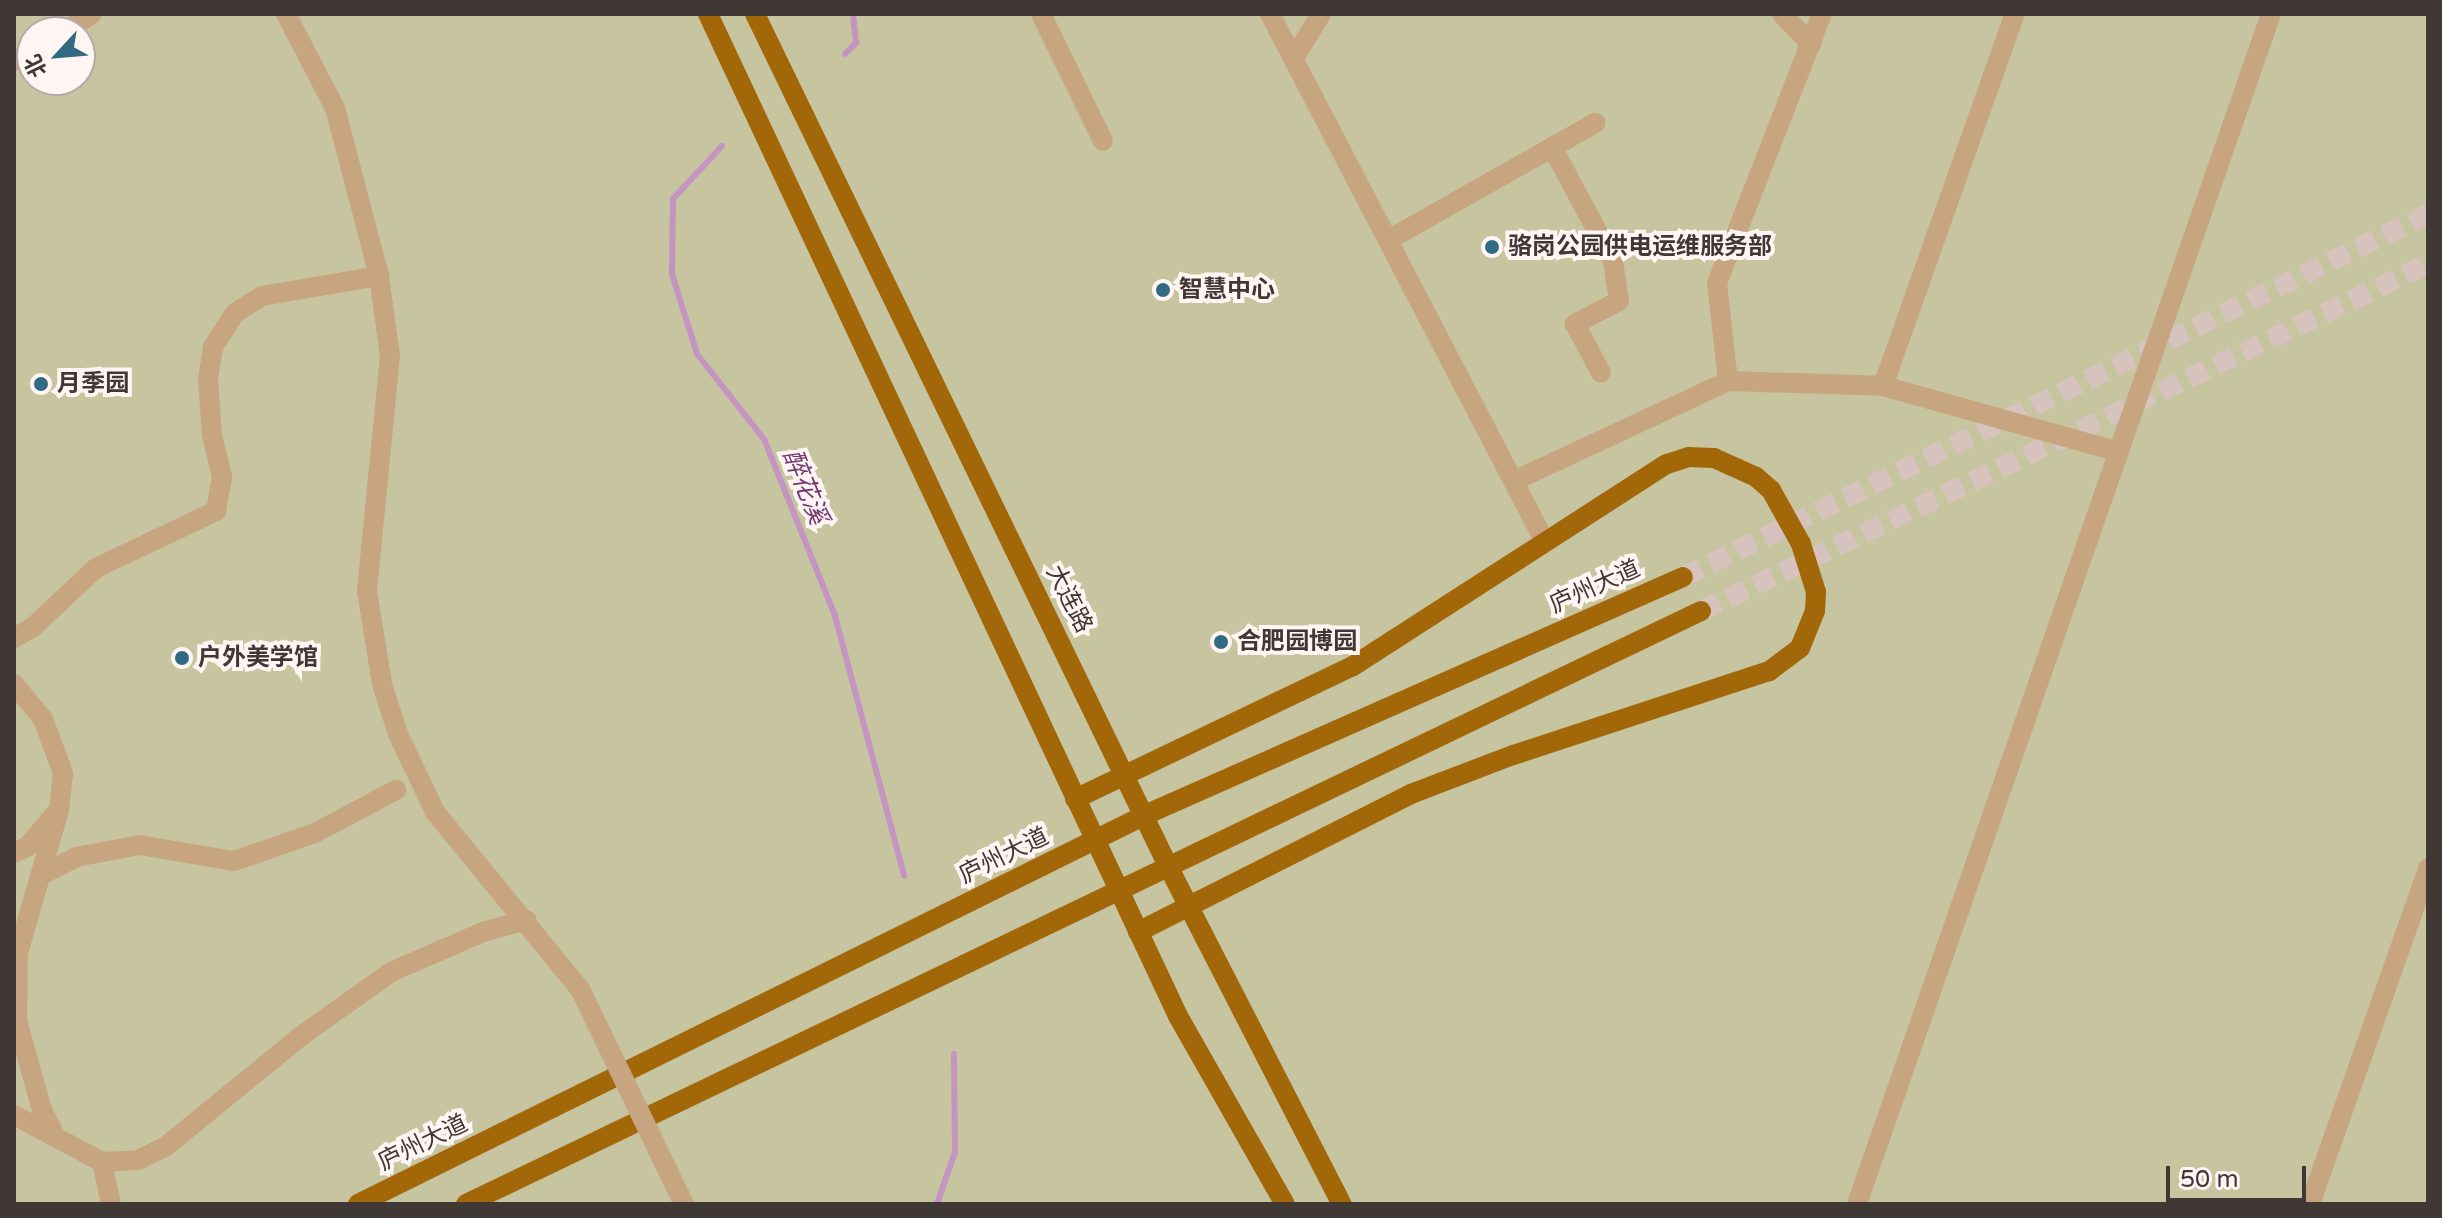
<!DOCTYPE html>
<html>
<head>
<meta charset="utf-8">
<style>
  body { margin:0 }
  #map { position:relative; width:2442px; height:1218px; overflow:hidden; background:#fbe6e0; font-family:"Varela Round","Noto Sans SC",sans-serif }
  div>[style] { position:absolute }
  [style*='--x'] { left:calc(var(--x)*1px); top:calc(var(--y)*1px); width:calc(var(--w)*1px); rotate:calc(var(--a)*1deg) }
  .green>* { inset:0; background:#c7c4a0 }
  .stream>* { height:6px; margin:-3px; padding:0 3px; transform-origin:3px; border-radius:3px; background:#c495c0 }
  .major-tunnel>* { height:20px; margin-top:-10px; transform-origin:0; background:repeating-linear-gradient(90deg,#d6c3be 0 20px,transparent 0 30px) }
  .minor>* { height:20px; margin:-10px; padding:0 10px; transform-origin:10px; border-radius:10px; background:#c6a580 }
  .major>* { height:20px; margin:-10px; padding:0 10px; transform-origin:10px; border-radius:10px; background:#a26709 }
  .minor-bridge>* { height:20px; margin:-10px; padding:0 10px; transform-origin:10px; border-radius:10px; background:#c6a580 }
  .dots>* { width:22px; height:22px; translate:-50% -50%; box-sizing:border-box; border:4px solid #fff6f4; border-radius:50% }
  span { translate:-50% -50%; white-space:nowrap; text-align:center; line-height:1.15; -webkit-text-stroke:8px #fff6f4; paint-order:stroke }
  .poi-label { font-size:24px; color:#403835; font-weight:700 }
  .left { translate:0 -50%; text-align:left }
  .street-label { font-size:24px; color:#403835 }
  .water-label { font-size:26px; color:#743a71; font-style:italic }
  .frame { position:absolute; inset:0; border:16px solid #403835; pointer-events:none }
  .north { position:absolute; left:16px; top:16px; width:80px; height:80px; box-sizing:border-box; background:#fff6f4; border:2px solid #b3aaa8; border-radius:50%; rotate:244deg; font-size:22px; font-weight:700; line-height:32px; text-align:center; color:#403835 }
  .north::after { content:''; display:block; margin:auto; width:28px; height:36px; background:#306b83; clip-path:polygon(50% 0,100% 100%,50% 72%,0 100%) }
  .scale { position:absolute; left:2166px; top:1166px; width:140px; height:36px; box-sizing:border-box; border:4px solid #403835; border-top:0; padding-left:10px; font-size:24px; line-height:28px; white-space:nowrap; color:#403835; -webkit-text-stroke:6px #fff6f4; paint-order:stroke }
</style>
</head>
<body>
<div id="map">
  <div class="green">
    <i style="clip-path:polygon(evenodd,14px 14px,2428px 14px,2428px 1204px,14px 1204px,14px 14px,32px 32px,80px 32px,80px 80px,32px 80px,32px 32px)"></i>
  </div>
  <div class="stream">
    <i style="--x:845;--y:54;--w:16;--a:-45"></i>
    <i style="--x:856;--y:43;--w:29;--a:-96"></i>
    <i style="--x:722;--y:146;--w:72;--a:132.8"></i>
    <i style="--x:673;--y:199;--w:75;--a:90.8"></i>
    <i style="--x:672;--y:274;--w:84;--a:72.6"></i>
    <i style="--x:697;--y:354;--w:108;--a:51.8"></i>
    <i style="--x:764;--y:439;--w:191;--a:68.1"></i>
    <i style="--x:835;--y:616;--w:269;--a:75.1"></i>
    <i style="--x:937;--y:1204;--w:55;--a:-70.9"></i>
    <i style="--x:955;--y:1152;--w:98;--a:-90.6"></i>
  </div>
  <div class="major-tunnel">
    <i style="--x:1683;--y:577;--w:829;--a:-25.98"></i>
    <i style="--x:1701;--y:611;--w:806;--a:-25.52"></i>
  </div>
  <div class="minor">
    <i style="--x:286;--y:14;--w:106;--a:62.5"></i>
    <i style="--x:335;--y:108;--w:174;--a:75.3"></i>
    <i style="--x:379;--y:276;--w:81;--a:82.2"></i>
    <i style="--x:390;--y:356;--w:236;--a:95.6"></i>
    <i style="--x:367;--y:591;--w:94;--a:80.8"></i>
    <i style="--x:382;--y:684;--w:52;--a:72.3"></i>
    <i style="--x:398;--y:734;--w:86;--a:64.6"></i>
    <i style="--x:435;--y:812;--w:229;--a:50.7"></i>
    <i style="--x:1041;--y:14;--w:141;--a:64"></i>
    <i style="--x:1270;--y:14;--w:595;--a:62.49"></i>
    <i style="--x:1782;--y:14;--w:42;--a:46"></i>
    <i style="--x:63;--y:32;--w:34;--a:-32"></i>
    <i style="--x:1294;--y:58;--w:52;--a:-58.5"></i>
    <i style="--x:14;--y:61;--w:21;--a:-31"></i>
    <i style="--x:1552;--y:147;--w:129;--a:61.8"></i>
    <i style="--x:1613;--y:261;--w:40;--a:81.5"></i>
    <i style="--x:1619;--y:301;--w:50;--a:152.4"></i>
    <i style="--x:1575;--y:324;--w:55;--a:62"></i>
    <i style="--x:1390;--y:239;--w:236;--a:-29.5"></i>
    <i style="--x:1728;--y:381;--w:99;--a:-96.4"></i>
    <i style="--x:1717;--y:283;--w:289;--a:-68.7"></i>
    <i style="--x:1883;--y:386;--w:395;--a:-70.5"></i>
    <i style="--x:1514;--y:481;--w:236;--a:-25"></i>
    <i style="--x:1728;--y:381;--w:155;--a:1.8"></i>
    <i style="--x:1883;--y:386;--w:245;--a:15.6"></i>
    <i style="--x:14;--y:638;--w:22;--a:-30"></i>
    <i style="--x:33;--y:627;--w:86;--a:-43.1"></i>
    <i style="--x:96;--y:568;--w:133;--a:-25.4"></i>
    <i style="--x:216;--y:511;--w:35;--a:-80"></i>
    <i style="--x:222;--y:477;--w:43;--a:-103.4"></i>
    <i style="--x:212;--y:435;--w:56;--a:-94.1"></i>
    <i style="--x:208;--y:379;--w:32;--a:-81"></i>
    <i style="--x:213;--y:347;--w:40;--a:-57.1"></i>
    <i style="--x:235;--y:313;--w:32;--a:-32"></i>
    <i style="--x:262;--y:296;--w:119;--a:-9.7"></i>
    <i style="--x:14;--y:684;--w:45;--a:50.4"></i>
    <i style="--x:43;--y:719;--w:58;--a:69.7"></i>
    <i style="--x:63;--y:773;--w:37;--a:96"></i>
    <i style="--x:59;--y:810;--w:149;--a:106"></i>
    <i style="--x:18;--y:953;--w:68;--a:90.8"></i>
    <i style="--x:17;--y:1021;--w:92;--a:74.3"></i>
    <i style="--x:42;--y:1110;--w:25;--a:63"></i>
    <i style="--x:14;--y:853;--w:14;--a:-25"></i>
    <i style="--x:27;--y:847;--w:45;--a:-49.5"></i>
    <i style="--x:41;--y:875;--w:39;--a:-27"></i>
    <i style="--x:76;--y:857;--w:65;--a:-10.6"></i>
    <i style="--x:140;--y:845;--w:95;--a:9.7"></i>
    <i style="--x:234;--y:861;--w:86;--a:-19.1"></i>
    <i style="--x:315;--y:833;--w:92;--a:-28"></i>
    <i style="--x:14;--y:1115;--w:100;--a:28.1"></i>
    <i style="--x:102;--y:1162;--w:43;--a:77.9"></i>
    <i style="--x:102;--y:1162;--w:36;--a:-3"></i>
    <i style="--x:138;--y:1160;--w:30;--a:-26"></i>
    <i style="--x:165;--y:1147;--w:176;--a:-39.2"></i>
    <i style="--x:301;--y:1036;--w:110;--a:-35.4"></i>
    <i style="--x:391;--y:972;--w:100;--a:-23.5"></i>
    <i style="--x:483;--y:932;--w:45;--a:-15.6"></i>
    <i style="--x:1857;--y:1204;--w:1260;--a:-70.82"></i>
    <i style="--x:2310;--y:1204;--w:356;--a:-70.6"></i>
  </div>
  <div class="major">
    <i style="--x:708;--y:14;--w:1107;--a:64.87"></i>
    <i style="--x:1178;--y:1016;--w:216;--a:60.4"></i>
    <i style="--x:755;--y:14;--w:949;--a:64.14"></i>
    <i style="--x:1169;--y:868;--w:378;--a:62.8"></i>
    <i style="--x:1075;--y:799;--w:308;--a:-25.6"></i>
    <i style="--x:1353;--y:666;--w:373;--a:-32.8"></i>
    <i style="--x:1667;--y:464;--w:22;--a:-18"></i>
    <i style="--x:1688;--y:457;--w:26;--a:2"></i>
    <i style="--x:1714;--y:458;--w:46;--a:24.3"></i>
    <i style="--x:1756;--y:477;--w:20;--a:41"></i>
    <i style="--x:1771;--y:490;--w:62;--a:60.9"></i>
    <i style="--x:1801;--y:544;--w:50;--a:72.6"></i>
    <i style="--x:1816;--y:592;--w:19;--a:93"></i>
    <i style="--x:1815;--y:611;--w:40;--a:112"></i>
    <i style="--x:1800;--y:648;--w:39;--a:143"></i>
    <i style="--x:1769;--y:671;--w:269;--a:161.8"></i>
    <i style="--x:1513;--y:755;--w:109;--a:159.1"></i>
    <i style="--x:1411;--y:794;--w:306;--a:153.2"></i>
    <i style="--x:358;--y:1204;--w:878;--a:-26.3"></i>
    <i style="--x:1145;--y:815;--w:588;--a:-23.86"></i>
    <i style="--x:466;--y:1204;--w:1370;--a:-25.65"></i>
  </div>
  <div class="minor-bridge">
    <i style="--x:580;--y:989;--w:239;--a:64.2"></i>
  </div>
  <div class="dots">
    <i style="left:1492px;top:247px;background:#306b83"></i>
    <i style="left:1163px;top:290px;background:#306b83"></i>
    <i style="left:41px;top:384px;background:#306b83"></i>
    <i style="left:1221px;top:642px;background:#306b83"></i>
    <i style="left:182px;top:658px;background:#306b83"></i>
  </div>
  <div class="poi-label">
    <span class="left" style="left:1508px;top:247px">骆岗公园供电运维服务部</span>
    <span class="left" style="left:1179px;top:290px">智慧中心</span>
    <span class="left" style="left:57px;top:384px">月季园</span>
    <span class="left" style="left:1237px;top:642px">合肥园博园</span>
    <span class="left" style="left:198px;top:658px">户外美学馆</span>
  </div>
  <div class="street-label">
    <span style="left:1595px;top:587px;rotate:-24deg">庐州大道</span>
    <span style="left:1069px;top:599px;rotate:63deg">大连路</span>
    <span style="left:1004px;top:856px;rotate:-26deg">庐州大道</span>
    <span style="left:423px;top:1143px;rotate:-26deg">庐州大道</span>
  </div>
  <div class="water-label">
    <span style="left:805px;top:487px;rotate:68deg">醉花溪</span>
  </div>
  <div class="frame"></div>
  <div class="north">北</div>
  <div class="scale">50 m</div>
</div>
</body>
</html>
